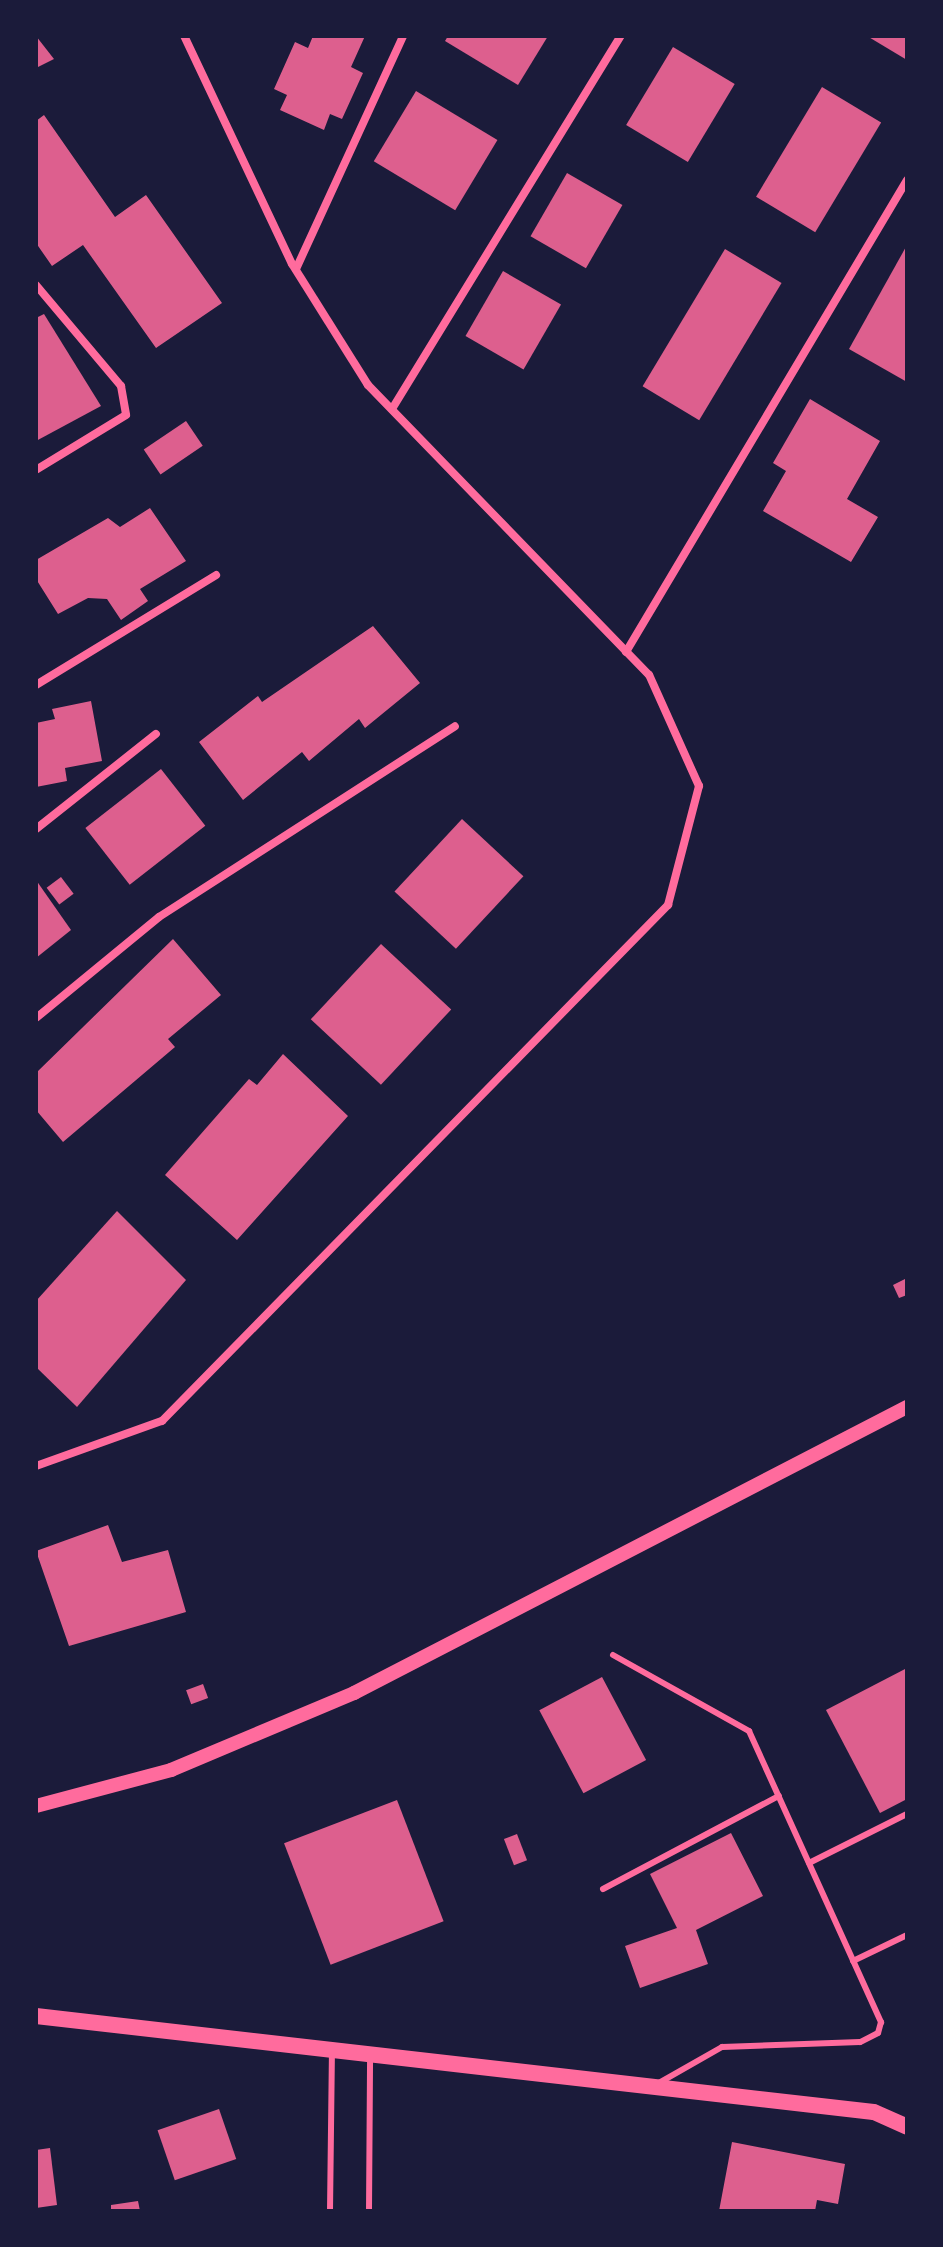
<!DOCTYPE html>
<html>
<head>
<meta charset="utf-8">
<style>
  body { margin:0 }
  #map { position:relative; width:943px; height:2247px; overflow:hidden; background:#1b1b3a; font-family:Raleway,sans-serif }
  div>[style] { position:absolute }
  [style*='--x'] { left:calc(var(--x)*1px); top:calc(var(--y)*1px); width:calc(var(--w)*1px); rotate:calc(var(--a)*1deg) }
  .building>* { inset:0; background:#dd5f8e; transform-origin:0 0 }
  .service>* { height:6px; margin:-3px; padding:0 3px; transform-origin:3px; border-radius:3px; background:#ff6b9d }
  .minor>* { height:8px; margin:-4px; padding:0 4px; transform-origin:4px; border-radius:4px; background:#ff6b9d }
  .tertiary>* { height:14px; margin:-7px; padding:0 7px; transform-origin:7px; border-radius:7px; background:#ff6b9d }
  .secondary>* { height:16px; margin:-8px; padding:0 8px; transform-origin:8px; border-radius:8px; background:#ff6b9d }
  span { translate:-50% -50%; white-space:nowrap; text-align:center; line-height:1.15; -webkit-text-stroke:7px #1b1b3a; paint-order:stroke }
  .frame { position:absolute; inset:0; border:38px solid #1b1b3a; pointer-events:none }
</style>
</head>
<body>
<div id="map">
  <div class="building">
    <i style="clip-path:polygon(36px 36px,54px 59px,36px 68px)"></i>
    <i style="clip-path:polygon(313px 36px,377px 36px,365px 36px,351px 67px,363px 73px,342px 119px,330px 114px,324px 130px,280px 110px,287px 95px,274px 89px,295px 42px,308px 48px)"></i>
    <i style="clip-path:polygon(448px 36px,548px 36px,518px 85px,445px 41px)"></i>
    <i style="clip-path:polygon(867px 36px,907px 36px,907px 60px)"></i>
    <i style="left:673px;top:47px;width:72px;height:91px;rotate:31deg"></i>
    <i style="left:822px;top:87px;width:69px;height:128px;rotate:31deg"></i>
    <i style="left:416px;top:91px;width:95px;height:82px;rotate:31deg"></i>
    <i style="clip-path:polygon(44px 115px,115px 217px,146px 195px,222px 303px,156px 348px,83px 245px,52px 266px,36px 243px,36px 121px)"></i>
    <i style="left:567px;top:173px;width:64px;height:73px;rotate:30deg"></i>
    <i style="clip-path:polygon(907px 245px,907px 382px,849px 349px)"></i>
    <i style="left:725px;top:249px;width:66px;height:160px;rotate:31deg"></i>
    <i style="left:503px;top:271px;width:67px;height:75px;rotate:30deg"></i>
    <i style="clip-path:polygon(44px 314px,101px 406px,36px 441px,36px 318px)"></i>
    <i style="clip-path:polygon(810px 399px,880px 441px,847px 499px,878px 517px,851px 562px,763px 511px,786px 471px,773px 463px)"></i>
    <i style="left:186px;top:421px;width:30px;height:51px;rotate:56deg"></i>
    <i style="clip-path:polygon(150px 508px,186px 561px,140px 589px,148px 601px,121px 620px,107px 599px,88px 598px,58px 614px,36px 579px,36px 560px,108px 518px,120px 527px)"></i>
    <i style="clip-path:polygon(373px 626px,420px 683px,365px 728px,359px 719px,309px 761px,302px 752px,243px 800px,199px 742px,258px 696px,262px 702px)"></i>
    <i style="clip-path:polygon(91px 701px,102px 761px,65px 768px,67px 781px,36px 787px,36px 723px,55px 719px,52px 709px)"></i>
    <i style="left:161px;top:769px;width:72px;height:96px;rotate:52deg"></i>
    <i style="left:462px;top:819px;width:84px;height:99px;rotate:43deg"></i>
    <i style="left:61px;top:877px;width:21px;height:18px;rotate:53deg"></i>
    <i style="clip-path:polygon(36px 880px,71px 930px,36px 958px)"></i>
    <i style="clip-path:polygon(173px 939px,221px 995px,168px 1039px,175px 1047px,63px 1142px,36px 1110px,36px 1073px)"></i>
    <i style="left:381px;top:944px;width:96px;height:103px;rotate:43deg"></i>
    <i style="clip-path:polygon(283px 1054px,348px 1116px,237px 1240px,165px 1175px,249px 1079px,257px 1085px)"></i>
    <i style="clip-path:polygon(117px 1211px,186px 1280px,77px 1407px,36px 1367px,36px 1301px)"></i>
    <i style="clip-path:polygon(907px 1278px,907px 1295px,899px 1298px,893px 1285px)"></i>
    <i style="clip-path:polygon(108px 1525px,122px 1562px,168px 1550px,186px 1612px,69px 1646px,36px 1551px)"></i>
    <i style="clip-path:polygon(907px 1668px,907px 1799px,880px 1813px,826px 1710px)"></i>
    <i style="left:602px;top:1677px;width:94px;height:71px;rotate:62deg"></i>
    <i style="left:203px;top:1684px;width:15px;height:18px;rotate:70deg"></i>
    <i style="left:397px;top:1800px;width:130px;height:121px;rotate:69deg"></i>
    <i style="clip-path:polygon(731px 1833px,763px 1896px,696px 1930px,708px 1964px,640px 1988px,625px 1946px,677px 1928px,650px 1874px)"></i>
    <i style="left:517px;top:1834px;width:28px;height:14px;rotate:69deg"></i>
    <i style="left:219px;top:2109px;width:53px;height:65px;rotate:71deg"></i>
    <i style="clip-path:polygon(732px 2142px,845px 2164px,838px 2204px,817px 2200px,815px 2211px,719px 2211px)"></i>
    <i style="clip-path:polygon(50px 2148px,57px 2205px,36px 2208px,36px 2150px)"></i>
    <i style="clip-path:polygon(138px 2201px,140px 2211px,111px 2211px,111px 2205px)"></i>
  </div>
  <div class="service">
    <i style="--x:613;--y:1655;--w:156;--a:29.2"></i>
    <i style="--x:749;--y:1731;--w:320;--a:65.6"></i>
    <i style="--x:881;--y:2022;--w:11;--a:105"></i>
    <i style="--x:878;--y:2033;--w:20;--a:153"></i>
    <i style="--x:860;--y:2042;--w:138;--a:177.9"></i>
    <i style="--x:722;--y:2047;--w:75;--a:150.4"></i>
    <i style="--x:809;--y:1863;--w:110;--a:-26.6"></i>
    <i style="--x:603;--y:1889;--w:199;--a:-27.9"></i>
    <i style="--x:853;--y:1961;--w:60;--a:-25.7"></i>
    <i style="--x:330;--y:2211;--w:157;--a:-89.3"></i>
    <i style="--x:369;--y:2211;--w:157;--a:-89.6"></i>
  </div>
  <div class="minor">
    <i style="--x:296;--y:269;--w:256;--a:-65.3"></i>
    <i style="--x:36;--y:285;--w:132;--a:49.9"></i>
    <i style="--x:121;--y:386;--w:29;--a:80"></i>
    <i style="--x:126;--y:415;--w:105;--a:148.6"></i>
    <i style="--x:392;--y:409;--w:438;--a:-58.5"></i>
    <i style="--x:626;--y:652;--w:549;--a:-59.23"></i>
    <i style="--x:36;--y:685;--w:211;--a:-31.4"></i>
    <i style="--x:36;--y:829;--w:153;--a:-38.4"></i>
    <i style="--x:36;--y:1018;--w:159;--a:-39.4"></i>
    <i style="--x:159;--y:917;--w:352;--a:-32.8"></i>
    <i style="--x:36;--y:1466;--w:134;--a:-19.7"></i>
    <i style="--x:162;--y:1421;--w:723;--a:-45.56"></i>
    <i style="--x:668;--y:905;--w:123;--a:-75.4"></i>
    <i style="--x:699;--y:786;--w:122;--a:-114.2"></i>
    <i style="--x:649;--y:675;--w:404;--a:-134.1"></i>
    <i style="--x:368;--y:385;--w:143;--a:-122.1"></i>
    <i style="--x:292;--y:264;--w:252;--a:-115.3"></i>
  </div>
  <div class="tertiary">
    <i style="--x:36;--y:1806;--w:140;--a:-14.9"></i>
    <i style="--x:171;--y:1770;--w:199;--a:-22.8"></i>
    <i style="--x:354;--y:1693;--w:623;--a:-27.35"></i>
  </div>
  <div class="secondary">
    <i style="--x:36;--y:2016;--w:843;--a:6.54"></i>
    <i style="--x:874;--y:2112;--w:36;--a:24"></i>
  </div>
  <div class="frame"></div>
</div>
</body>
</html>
